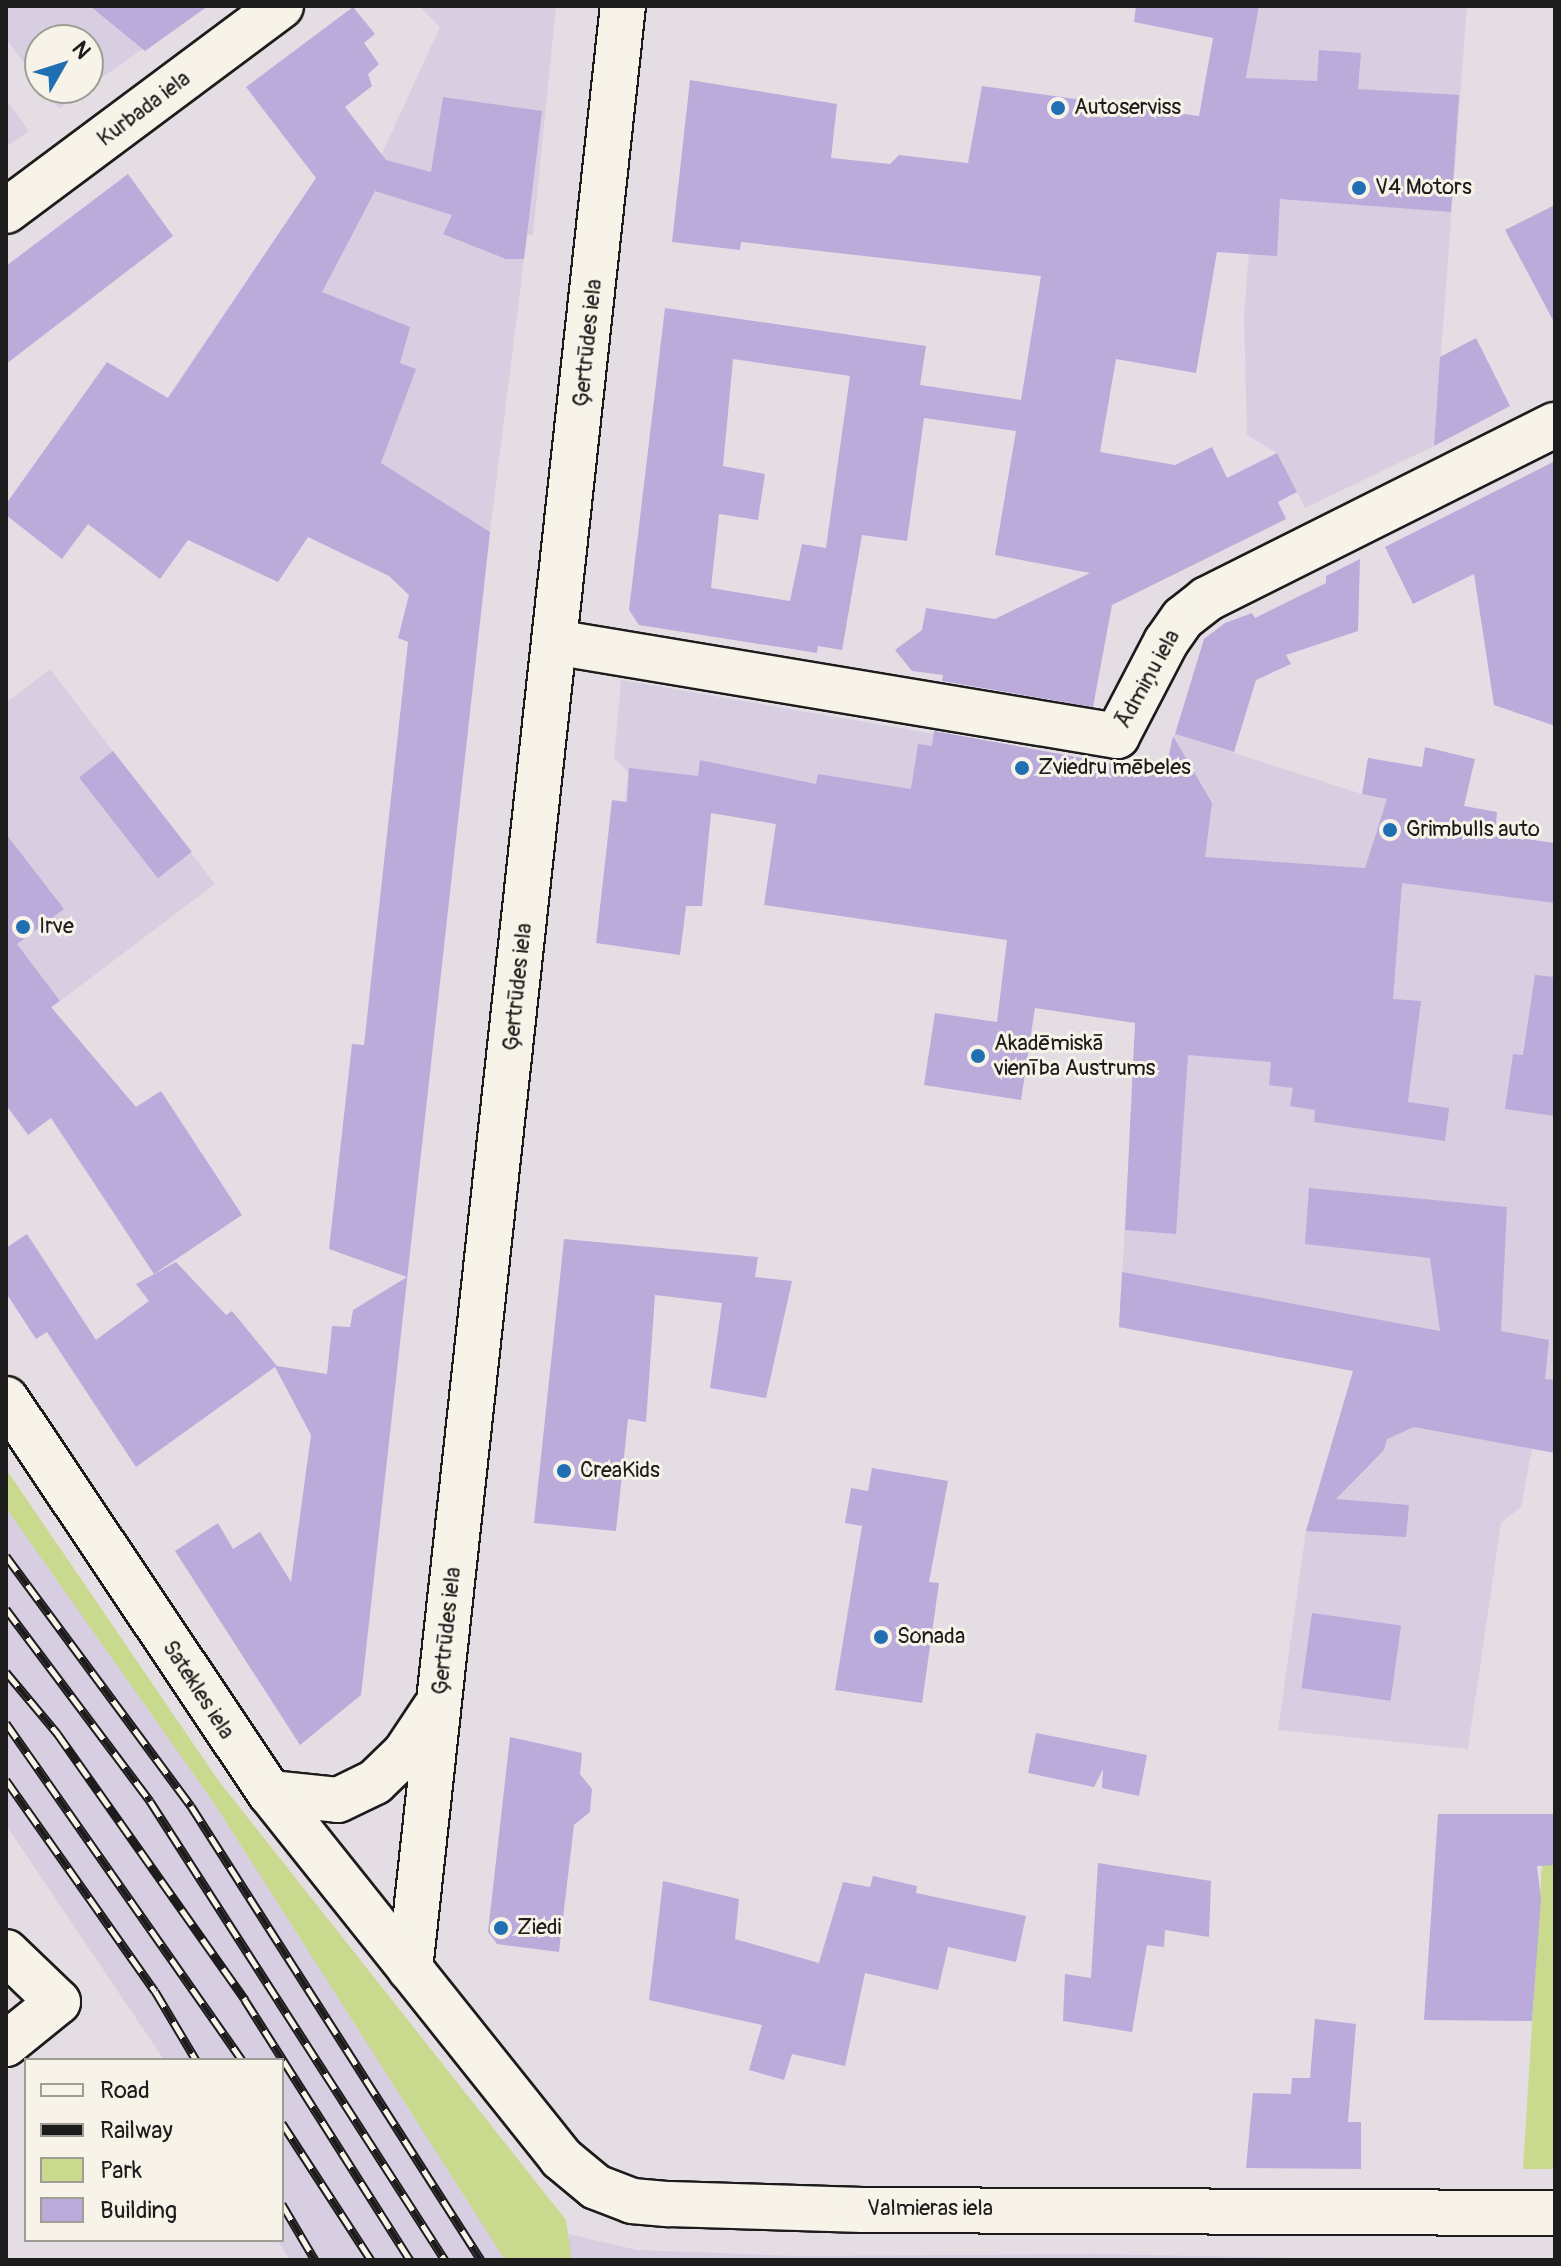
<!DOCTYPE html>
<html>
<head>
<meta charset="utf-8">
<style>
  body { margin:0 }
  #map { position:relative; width:1561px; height:2266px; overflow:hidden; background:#e5dde4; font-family:Pangolin,sans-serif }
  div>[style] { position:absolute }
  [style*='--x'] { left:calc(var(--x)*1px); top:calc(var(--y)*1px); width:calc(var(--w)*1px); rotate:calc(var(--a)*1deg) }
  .built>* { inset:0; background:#d8cee1 }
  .green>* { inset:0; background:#c9da8e }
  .building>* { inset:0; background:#bbabdb; transform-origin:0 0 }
  .roads { filter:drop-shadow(2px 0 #1c1c1c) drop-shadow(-2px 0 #1c1c1c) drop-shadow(0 2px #1c1c1c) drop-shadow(0 -2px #1c1c1c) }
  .minor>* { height:44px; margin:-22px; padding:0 22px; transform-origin:22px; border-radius:22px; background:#f7f3e8 }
  .major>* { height:44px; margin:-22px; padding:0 22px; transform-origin:22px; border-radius:22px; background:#f7f3e8 }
  .rail>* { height:9px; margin-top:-4.5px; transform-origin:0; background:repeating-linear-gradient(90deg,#f7f3e8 0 18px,#1c1c1c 0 36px); box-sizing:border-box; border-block:2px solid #1c1c1c }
  .dots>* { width:22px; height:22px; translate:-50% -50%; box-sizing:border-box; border:4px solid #f7f3e8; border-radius:50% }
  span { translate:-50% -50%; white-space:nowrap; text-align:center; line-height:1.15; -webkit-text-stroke:6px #f7f3e8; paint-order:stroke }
  .poi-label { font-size:22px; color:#1c1c1c }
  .left { translate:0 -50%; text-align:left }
  .street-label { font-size:22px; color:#1c1c1c }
  .frame { position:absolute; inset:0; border:8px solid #1c1c1c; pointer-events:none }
  .legend { position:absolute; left:24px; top:2058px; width:260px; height:184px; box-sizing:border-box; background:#f7f3e8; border:2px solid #9f9d96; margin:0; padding:10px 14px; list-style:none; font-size:24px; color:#1c1c1c }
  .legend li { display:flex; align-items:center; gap:16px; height:40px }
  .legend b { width:40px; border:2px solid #9f9d96 }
  .north { position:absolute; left:24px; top:24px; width:80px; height:80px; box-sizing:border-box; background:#f7f3e8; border:2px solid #9f9d96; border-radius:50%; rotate:51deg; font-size:22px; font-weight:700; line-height:32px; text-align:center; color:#1c1c1c }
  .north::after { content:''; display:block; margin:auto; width:28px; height:36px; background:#1f6fb2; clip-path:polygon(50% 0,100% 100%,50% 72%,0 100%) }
</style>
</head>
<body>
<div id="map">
  <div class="built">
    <i style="clip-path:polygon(6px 6px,205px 6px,88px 87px,88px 40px,40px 40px,40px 84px,6px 39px)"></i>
    <i style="clip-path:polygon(419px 6px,556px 6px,533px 235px,527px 235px,482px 595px,166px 400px,299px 204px,380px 158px,440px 27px)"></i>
    <i style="clip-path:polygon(1259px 6px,1467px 6px,1434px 446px,1305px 508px,1277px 453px,1247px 435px,1244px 317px,1255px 171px,1230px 169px)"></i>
    <i style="clip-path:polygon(43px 88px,87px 88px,59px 109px)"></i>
    <i style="clip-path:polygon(6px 99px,29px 131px,6px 147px)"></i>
    <i style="clip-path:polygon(50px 669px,215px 884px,6px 1042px,6px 703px)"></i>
    <i style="clip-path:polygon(621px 680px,1164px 773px,1175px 734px,1362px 794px,1416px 803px,1555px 876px,1555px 1401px,1541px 1400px,1521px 1507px,1501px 1523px,1468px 1749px,1278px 1730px,1306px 1531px,1353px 1371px,1119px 1327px,1145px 876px,776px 824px,697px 806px,625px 802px,628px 772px,614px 758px)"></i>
    <i style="clip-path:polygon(6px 1503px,230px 1811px,560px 2232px,637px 2250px,798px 2256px,1097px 2254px,1387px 2260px,290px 2260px,277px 2240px,282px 2240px,282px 2060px,164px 2060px,6px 1825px)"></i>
  </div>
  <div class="green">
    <i style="clip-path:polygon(6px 1469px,218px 1780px,566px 2220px,572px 2260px,505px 2260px,214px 1803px,6px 1508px)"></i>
    <i style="clip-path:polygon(1542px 1865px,1555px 1865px,1555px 2169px,1523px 2169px)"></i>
  </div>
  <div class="building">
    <i style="clip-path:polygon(90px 6px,208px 6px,145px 51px)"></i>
    <i style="clip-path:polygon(evenodd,1136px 6px,1259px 6px,1246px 78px,1317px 81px,1319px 50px,1361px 53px,1358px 89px,1459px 95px,1451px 212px,1280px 199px,1277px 256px,1217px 252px,1196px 373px,1116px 359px,1100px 452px,1175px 465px,1212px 447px,1227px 478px,1277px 453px,1297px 492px,1278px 502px,1286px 519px,1112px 605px,1093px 707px,942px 681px,943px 675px,912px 671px,895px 650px,922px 630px,926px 608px,995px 619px,1090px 573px,995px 555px,1016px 431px,924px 418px,907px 541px,862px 535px,842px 650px,818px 646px,817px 653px,639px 625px,629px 610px,665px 308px,926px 346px,920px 385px,1021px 400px,1041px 276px,741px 242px,740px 250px,672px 242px,690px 80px,837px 104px,831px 158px,890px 164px,899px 155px,968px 163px,982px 86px,1199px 116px,1213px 38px,1134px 22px,1136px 6px,733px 359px,850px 376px,826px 548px,802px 544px,790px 601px,711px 588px,719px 514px,758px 520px,765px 474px,723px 466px,733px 359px)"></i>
    <i style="clip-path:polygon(353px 7px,375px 34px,364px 43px,379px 64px,368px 74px,372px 86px,345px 107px,386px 160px,431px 172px,443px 97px,542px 111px,524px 259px,506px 259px,443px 234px,452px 215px,375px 191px,322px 292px,410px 327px,400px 363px,416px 369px,381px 463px,490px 532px,361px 1695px,300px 1745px,175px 1551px,218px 1523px,233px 1549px,260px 1532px,291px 1582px,311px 1435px,275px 1367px,136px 1467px,47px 1332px,36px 1339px,6px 1293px,6px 1248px,27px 1234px,96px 1340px,149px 1301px,136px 1284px,176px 1262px,226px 1315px,232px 1311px,277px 1366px,327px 1374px,332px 1326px,350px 1327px,353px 1310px,407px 1277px,329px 1249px,352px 1044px,364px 1045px,408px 642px,398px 638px,409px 595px,389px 576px,308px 537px,278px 582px,188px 540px,160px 579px,88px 524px,62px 559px,6px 515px,6px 504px,107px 362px,168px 398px,316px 178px,246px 87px)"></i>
    <i style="clip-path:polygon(128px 174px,173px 236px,6px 364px,6px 266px)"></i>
    <i style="clip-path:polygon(1555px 205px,1555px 324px,1505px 230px)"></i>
    <i style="clip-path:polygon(1476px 338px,1510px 406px,1434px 446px,1440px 357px)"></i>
    <i style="clip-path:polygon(1555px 461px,1555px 726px,1494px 705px,1474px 574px,1413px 604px,1385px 547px)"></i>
    <i style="clip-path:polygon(1360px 559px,1358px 631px,1286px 655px,1291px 664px,1256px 680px,1234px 752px,1175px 734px,1204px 639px,1225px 623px,1252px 613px,1255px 618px,1326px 583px,1326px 576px)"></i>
    <i style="clip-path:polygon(934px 731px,1165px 773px,1173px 736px,1212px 803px,1205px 857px,1365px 868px,1387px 799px,1362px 794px,1368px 758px,1422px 767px,1425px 747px,1475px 759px,1464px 806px,1497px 812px,1495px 835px,1555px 843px,1555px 903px,1402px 883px,1393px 999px,1421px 1001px,1408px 1102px,1449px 1108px,1445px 1141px,1314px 1122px,1315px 1110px,1290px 1106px,1293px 1088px,1269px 1085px,1271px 1062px,1188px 1055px,1176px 1234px,1125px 1230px,1135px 1023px,1035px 1008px,1021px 1100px,924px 1085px,935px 1013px,997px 1022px,1007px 940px,764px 905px,776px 824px,711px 813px,702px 906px,686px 906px,680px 955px,596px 943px,612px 800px,627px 802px,629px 768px,698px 776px,700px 760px,816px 784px,818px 774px,911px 789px,918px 744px,932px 746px)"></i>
    <i style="left:113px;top:751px;width:128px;height:43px;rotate:52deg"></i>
    <i style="clip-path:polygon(6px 834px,64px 909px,17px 944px,60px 1001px,51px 1007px,136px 1107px,161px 1091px,242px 1215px,154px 1274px,51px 1118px,28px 1135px,6px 1105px)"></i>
    <i style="clip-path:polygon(1535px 975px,1555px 977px,1555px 1116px,1505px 1109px,1513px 1054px,1523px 1055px)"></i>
    <i style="clip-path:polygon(1309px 1188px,1507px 1207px,1501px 1331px,1549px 1340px,1545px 1379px,1555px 1380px,1555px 1453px,1414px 1427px,1387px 1439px,1384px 1450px,1336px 1499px,1409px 1505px,1406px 1537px,1306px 1531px,1353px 1371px,1119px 1327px,1122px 1272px,1440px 1331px,1430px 1258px,1305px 1244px)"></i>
    <i style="clip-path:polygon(564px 1239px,758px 1257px,755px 1277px,792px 1281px,766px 1398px,710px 1388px,722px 1303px,655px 1295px,646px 1422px,628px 1419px,616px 1531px,534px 1523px)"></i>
    <i style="clip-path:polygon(872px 1468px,948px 1481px,929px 1582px,939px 1583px,922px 1703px,835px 1690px,862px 1526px,845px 1523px,851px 1488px,868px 1491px)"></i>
    <i style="left:1312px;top:1613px;width:90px;height:76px;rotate:8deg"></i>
    <i style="clip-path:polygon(1036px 1733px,1147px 1755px,1139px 1796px,1102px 1788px,1103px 1769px,1094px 1787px,1028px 1773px)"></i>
    <i style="clip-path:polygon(510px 1737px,582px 1753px,580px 1774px,592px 1789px,590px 1812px,574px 1825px,559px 1952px,497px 1944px,488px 1932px)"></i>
    <i style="clip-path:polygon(1438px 1814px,1555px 1814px,1555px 1865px,1537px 1866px,1541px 1899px,1532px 2021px,1424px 2020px)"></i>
    <i style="clip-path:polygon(1098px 1863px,1211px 1881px,1209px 1937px,1165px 1930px,1164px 1947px,1147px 1945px,1132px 2032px,1063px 2021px,1065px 1974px,1091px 1978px)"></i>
    <i style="clip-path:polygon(873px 1876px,917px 1886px,916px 1893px,1026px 1916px,1016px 1962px,948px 1947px,938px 1990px,865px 1973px,845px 2066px,792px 2054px,784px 2080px,749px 2070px,762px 2025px,649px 2000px,663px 1881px,739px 1899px,735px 1939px,819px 1963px,843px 1882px,870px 1887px)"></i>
    <i style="clip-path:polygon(1315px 2019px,1356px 2024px,1348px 2122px,1361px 2122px,1361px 2169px,1246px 2168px,1253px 2093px,1291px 2094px,1292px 2078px,1310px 2078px)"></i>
  </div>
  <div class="roads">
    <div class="minor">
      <i style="--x:6;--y:211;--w:343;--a:-36.7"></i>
      <i style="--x:554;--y:642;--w:571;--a:9.48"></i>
      <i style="--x:1117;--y:736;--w:106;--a:-62.5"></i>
      <i style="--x:1166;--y:642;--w:29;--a:-55"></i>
      <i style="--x:1183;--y:618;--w:31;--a:-38"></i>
      <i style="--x:1207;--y:599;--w:389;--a:-26.6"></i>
      <i style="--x:270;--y:1793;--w:68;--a:5.9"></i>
      <i style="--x:338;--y:1800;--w:41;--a:-25.9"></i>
      <i style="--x:375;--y:1782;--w:42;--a:-44"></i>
      <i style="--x:405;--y:1753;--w:54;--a:-56.3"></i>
      <i style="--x:6;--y:1952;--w:72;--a:43.9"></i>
      <i style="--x:58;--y:2002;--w:67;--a:141.1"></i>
      <i style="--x:410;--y:1969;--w:1975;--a:-83.81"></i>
    </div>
    <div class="major">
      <i style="--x:6;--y:1399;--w:474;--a:56.2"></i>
      <i style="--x:270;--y:1793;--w:467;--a:51.4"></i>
      <i style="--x:561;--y:2158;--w:45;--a:39.6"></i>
      <i style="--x:596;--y:2187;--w:39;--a:21"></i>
      <i style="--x:632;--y:2201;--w:37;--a:5"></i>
      <i style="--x:669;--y:2204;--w:194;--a:1.8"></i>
      <i style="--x:863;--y:2210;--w:692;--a:0.25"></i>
    </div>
  </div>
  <div class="rail">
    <i style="--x:6;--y:1556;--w:311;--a:53.5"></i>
    <i style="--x:191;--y:1806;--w:539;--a:57.43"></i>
    <i style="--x:6;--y:1609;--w:240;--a:53.1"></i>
    <i style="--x:150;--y:1801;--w:546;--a:57.27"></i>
    <i style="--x:6;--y:1672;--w:80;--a:50.1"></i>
    <i style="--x:57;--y:1733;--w:327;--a:54.8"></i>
    <i style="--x:245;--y:2000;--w:308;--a:57.6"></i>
    <i style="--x:6;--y:1723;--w:411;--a:55"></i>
    <i style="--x:6;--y:1780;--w:258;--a:54.8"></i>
    <i style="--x:155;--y:1991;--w:80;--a:59.3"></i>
    <i style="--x:282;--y:2123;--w:163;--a:57"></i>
    <i style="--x:282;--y:2204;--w:65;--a:59.5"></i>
  </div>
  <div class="dots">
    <i style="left:1058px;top:108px;background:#1f6fb2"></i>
    <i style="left:1359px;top:188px;background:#1f6fb2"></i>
    <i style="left:1022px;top:768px;background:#1f6fb2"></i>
    <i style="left:1390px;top:830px;background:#1f6fb2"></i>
    <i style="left:23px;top:927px;background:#1f6fb2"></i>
    <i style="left:978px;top:1056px;background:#1f6fb2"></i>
    <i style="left:564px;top:1471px;background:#1f6fb2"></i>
    <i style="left:881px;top:1637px;background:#1f6fb2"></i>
    <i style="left:501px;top:1928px;background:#1f6fb2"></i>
  </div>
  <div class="poi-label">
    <span class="left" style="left:1074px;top:108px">Autoserviss</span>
    <span class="left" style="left:1375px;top:188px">V4 Motors</span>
    <span class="left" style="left:1038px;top:768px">Zviedru mēbeles</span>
    <span class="left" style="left:1406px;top:830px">Grimbulls auto</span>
    <span class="left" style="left:39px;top:927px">Irve</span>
    <span class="left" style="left:994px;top:1056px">Akadēmiskā<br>vienība Austrums</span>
    <span class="left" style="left:580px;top:1471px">CreaKids</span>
    <span class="left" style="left:897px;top:1637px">Sonada</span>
    <span class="left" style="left:517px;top:1928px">Ziedi</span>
  </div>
  <div class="street-label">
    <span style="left:144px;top:109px;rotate:-37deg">Kurbada iela</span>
    <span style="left:588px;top:343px;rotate:-84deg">Ģertrūdes iela</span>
    <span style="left:1148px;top:679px;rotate:-61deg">Ādmiņu iela</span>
    <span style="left:518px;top:987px;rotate:-84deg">Ģertrūdes iela</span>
    <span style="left:447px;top:1631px;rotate:-84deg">Ģertrūdes iela</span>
    <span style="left:198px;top:1690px;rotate:57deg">Satekles iela</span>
    <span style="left:930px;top:2209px">Valmieras iela</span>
  </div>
  <div class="frame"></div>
  <ul class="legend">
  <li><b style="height:10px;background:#f7f3e8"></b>Road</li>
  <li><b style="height:10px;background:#1c1c1c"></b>Railway</li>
  <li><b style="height:22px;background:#c9da8e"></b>Park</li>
  <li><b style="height:22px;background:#bbabdb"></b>Building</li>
  </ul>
  <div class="north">N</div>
</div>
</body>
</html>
